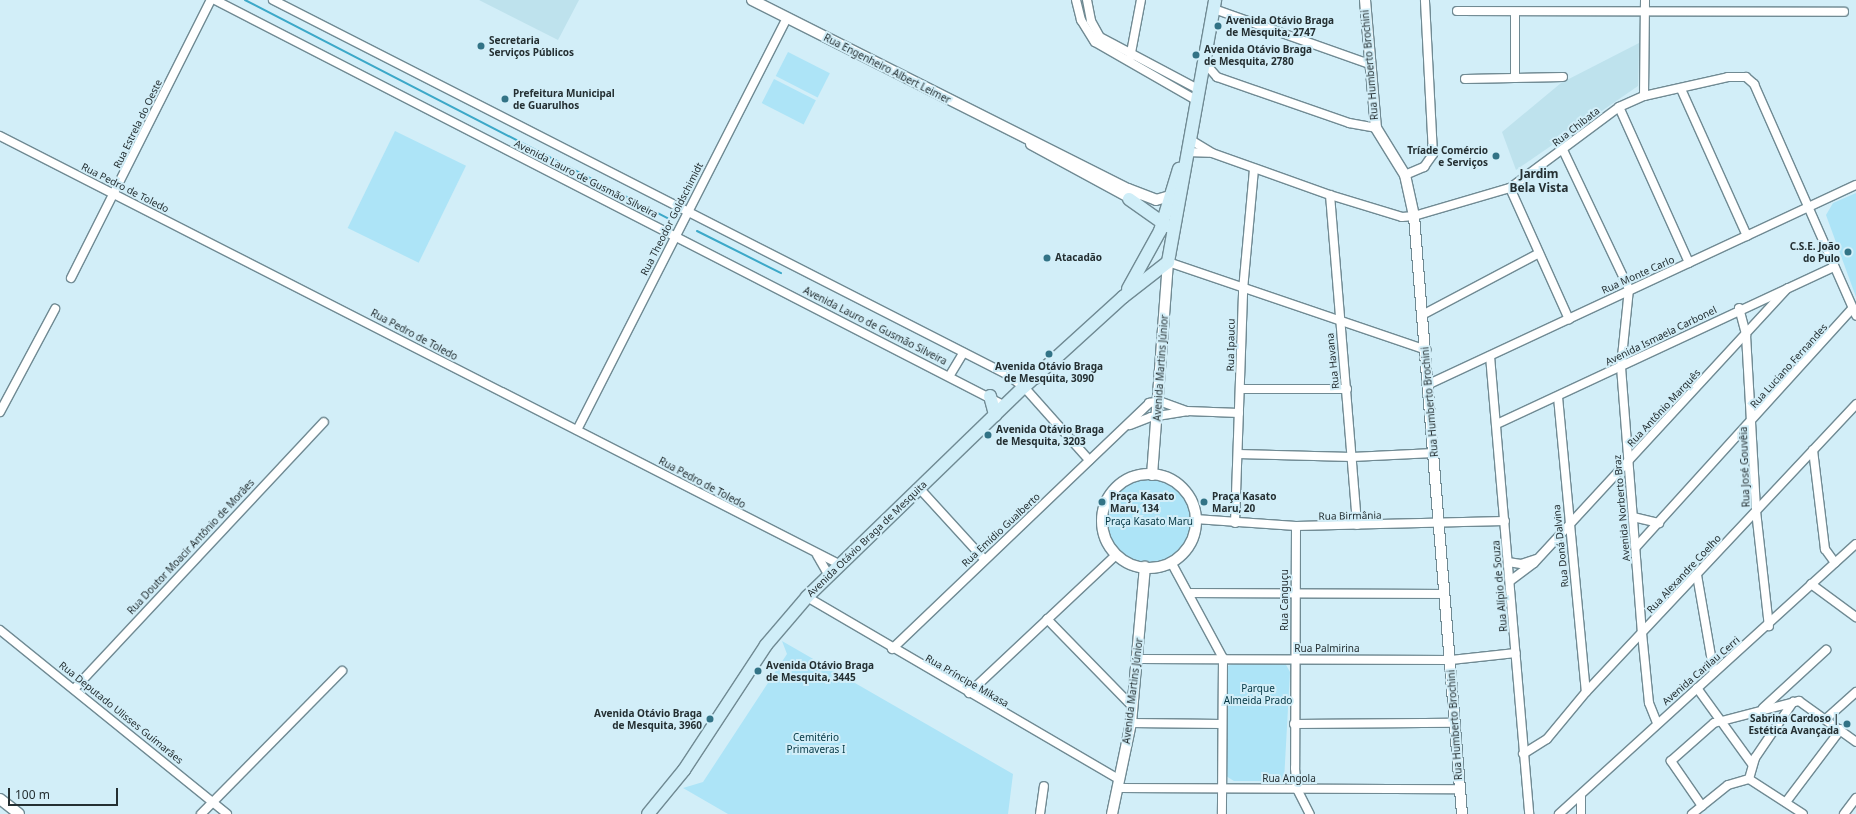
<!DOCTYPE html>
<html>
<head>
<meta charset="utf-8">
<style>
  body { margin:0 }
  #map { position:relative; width:1856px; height:814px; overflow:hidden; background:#d2eef8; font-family:"Noto Sans",sans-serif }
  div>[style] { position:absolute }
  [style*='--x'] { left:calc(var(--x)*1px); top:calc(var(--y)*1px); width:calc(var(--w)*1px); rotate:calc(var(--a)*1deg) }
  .built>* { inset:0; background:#bee2ed }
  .green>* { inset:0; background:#ade4f7; transform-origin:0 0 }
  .round { border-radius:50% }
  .stream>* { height:2px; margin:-1px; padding:0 1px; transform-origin:1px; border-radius:1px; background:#3ba8c8 }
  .roads { filter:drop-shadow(1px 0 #708a93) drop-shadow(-1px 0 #708a93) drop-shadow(0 1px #708a93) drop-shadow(0 -1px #708a93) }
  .minor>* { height:8px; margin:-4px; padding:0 4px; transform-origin:4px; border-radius:4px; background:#fff }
  .tertiary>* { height:10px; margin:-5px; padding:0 5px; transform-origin:5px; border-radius:5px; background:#fff }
  .tertiary>.ring { margin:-5px; padding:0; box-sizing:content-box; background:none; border:10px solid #fff; border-radius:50% }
  .secondary>* { height:12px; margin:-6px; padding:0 6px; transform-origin:6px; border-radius:6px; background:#d0eef8 }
  .dots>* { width:11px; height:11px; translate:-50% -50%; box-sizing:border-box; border:2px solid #d2eef8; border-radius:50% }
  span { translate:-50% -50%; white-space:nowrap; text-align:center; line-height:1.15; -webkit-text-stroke:4px #d2eef8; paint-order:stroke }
  .poi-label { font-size:10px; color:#242f32; font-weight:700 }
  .left { translate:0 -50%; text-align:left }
  .right { translate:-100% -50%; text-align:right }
  .street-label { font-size:10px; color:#242f32 }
  .park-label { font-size:10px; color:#033643 }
  .quarter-label { font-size:12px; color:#242f32; font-weight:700 }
  .scale { position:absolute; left:8px; top:788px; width:110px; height:18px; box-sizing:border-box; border:2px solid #242f32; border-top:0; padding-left:5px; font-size:12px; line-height:14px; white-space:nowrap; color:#242f32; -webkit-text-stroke:3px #d2eef8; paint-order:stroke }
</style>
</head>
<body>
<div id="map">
  <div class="built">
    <i style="clip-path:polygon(479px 0,579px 0,558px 40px)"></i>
    <i style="clip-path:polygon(1639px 43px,1638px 86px,1516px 170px,1502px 132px,1561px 83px)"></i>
  </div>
  <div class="green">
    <i style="left:788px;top:52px;width:47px;height:27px;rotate:27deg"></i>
    <i style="left:774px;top:79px;width:47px;height:27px;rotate:27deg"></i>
    <i style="left:395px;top:131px;width:79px;height:108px;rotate:26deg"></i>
    <i style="clip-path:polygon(1856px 193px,1856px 297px,1826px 215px,1833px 203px)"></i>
    <i class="round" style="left:1103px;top:475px;width:92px;height:92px"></i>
    <i style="clip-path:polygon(782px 641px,1013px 774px,1008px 814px,728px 814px,683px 788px,703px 782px,787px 654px)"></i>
    <i style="clip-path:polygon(1234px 663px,1285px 663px,1290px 672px,1284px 781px,1234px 781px,1226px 776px,1228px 666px)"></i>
  </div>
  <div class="stream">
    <i style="--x:245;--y:0;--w:476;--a:27.3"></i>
    <i style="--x:697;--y:231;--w:94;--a:26.6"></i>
  </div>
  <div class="roads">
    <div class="minor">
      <i style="--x:215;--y:0;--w:888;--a:27.2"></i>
      <i style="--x:273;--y:0;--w:823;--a:27.03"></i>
      <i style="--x:1006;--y:374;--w:22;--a:36"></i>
      <i style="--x:1024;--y:387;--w:98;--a:48.3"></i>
      <i style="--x:1076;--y:0;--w:21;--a:76"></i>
      <i style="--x:1081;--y:20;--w:26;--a:58"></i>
      <i style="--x:1095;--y:42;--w:116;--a:29.9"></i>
      <i style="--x:1087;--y:0;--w:21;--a:79"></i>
      <i style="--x:1091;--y:21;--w:18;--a:61"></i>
      <i style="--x:1100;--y:37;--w:111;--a:28"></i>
      <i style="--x:1214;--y:9;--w:164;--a:19.5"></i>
      <i style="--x:1457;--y:11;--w:387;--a:0.1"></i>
      <i style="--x:1515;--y:12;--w:66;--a:90"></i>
      <i style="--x:1130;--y:58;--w:59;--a:-79.3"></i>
      <i style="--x:1204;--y:62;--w:20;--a:49"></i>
      <i style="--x:1217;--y:77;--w:140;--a:19.2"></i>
      <i style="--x:1349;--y:123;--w:27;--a:10"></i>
      <i style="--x:1465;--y:79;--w:98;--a:-1.2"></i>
      <i style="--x:1681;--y:89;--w:161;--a:65.8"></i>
      <i style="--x:1644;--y:96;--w:96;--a:-89.4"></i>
      <i style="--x:1619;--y:107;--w:171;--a:65.8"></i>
      <i style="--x:0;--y:136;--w:944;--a:27.03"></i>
      <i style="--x:1189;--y:139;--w:27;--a:31"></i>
      <i style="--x:1212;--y:153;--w:125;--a:19.6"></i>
      <i style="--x:1330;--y:195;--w:75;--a:17"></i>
      <i style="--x:1402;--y:217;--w:12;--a:-5"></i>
      <i style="--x:1414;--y:216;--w:100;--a:-16.3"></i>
      <i style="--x:1510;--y:188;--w:136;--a:-36.6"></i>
      <i style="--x:1619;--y:107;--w:27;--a:-24"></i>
      <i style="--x:1644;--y:96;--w:86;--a:-12.7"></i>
      <i style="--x:1728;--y:77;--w:18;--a:0"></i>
      <i style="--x:1746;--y:77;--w:11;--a:41"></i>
      <i style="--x:1754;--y:84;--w:253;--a:66.2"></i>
      <i style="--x:1563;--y:150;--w:154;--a:64.6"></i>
      <i style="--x:1629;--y:289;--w:78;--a:95.9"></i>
      <i style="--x:1621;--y:367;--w:267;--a:85.5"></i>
      <i style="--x:1642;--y:633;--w:70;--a:84.3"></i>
      <i style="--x:1649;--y:703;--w:22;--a:68"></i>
      <i style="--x:1186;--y:152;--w:23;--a:2"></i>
      <i style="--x:1405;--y:175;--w:21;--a:-23"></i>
      <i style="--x:1424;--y:167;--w:16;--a:-55"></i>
      <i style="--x:1433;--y:154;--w:154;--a:-93"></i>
      <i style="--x:1510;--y:188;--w:144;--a:65.8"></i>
      <i style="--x:1330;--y:195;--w:331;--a:85.3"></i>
      <i style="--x:1168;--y:262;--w:273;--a:18.8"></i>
      <i style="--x:71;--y:278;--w:311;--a:-63.3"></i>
      <i style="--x:1739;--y:308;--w:28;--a:75"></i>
      <i style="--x:1746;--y:335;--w:176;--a:86.7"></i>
      <i style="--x:1756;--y:511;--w:116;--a:83.6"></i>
      <i style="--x:1424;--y:314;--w:130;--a:-27.9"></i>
      <i style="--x:1490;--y:356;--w:460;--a:85.1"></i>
      <i style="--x:950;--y:375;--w:26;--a:-59"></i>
      <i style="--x:1429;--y:384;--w:471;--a:-25"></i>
      <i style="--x:1240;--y:389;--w:107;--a:0"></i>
      <i style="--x:1558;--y:397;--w:296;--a:84.6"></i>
      <i style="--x:0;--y:412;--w:117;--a:-61.9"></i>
      <i style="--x:1497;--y:424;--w:372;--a:-25"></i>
      <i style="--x:1130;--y:425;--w:22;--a:-21"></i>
      <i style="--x:1151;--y:417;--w:36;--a:-9"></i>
      <i style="--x:1187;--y:411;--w:52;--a:2.2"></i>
      <i style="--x:577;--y:430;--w:462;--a:-63"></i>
      <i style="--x:1813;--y:450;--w:100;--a:83.1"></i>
      <i style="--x:1825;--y:549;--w:17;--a:54"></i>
      <i style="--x:1238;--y:454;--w:114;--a:1.5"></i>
      <i style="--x:1352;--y:457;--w:82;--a:-2.8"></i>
      <i style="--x:920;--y:489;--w:95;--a:47.6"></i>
      <i style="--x:1633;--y:517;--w:27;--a:13"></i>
      <i style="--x:1195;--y:519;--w:101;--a:4"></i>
      <i style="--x:1296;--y:526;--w:209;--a:-1.4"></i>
      <i style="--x:1235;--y:523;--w:233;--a:-88"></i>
      <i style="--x:1243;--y:290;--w:122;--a:-84.8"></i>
      <i style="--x:1296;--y:526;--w:242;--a:90.2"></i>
      <i style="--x:1295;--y:768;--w:21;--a:85"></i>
      <i style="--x:1297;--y:789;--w:28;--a:63"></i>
      <i style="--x:1636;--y:547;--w:321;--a:-47.8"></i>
      <i style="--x:817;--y:555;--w:24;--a:60"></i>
      <i style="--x:1171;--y:562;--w:109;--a:61.6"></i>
      <i style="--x:1223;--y:658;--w:156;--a:90.4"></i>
      <i style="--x:1508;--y:562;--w:13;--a:9"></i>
      <i style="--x:1521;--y:564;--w:16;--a:-18"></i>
      <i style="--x:1697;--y:575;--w:99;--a:80.2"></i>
      <i style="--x:1510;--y:581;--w:30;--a:-37"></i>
      <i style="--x:1534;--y:563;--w:374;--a:-47.3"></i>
      <i style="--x:1811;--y:584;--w:56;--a:36.3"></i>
      <i style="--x:1189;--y:593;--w:256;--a:0.2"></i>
      <i style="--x:807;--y:597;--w:361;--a:30.3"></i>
      <i style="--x:1047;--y:619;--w:123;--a:45.7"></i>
      <i style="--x:0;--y:630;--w:292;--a:39"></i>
      <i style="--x:892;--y:649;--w:356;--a:-43.7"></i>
      <i style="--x:1149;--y:403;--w:10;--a:-11"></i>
      <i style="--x:1159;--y:401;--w:30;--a:20"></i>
      <i style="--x:1138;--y:659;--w:313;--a:0.2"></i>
      <i style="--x:1451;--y:660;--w:65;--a:-6.1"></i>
      <i style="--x:75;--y:688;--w:364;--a:-46.9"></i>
      <i style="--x:1697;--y:688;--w:94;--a:54.1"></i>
      <i style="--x:969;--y:693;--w:202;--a:-43.2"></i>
      <i style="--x:1763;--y:708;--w:86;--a:-42.6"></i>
      <i style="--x:1827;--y:718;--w:39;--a:-42"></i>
      <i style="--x:1131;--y:723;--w:91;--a:0.6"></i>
      <i style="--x:1294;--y:724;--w:162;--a:-0.4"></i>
      <i style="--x:1523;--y:754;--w:28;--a:-32"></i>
      <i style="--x:1547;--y:739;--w:61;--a:-50.3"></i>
      <i style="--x:1586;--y:692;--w:395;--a:-46.8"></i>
      <i style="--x:1749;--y:779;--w:22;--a:-74"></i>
      <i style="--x:1755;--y:758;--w:68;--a:-55.8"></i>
      <i style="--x:1118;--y:788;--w:342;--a:0.2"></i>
      <i style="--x:1786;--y:802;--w:91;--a:-53"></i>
      <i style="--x:1702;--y:806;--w:55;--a:-124.6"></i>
      <i style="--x:1671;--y:761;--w:57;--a:-41.5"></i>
      <i style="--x:1714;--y:723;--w:88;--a:-14.5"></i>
      <i style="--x:1799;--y:701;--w:70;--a:35.7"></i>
      <i style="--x:201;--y:814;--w:201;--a:-45.4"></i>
      <i style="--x:1040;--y:814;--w:28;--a:-82"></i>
      <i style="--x:1559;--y:814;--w:401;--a:-42.3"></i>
      <i style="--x:1581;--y:814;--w:18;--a:-90"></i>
      <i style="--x:1692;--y:814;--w:46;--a:-38.9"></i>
      <i style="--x:1728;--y:785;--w:22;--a:-16"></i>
      <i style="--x:1749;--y:779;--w:64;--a:32.9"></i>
      <i style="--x:1844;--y:814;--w:20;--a:-53"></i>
    </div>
    <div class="tertiary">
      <i style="--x:752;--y:0;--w:421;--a:26.7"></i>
      <i style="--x:1128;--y:189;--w:30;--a:21"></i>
      <i style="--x:1156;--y:200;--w:18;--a:-16"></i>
      <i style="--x:1365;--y:0;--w:128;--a:85.1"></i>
      <i style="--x:1376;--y:128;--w:55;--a:58.3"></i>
      <i style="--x:1405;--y:175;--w:42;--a:77.6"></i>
      <i style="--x:1414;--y:216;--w:600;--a:85.41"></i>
      <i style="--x:1031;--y:144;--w:119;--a:28.5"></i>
      <i class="ring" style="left:1102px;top:474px;width:84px;height:84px"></i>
      <i style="--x:1152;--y:475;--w:214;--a:-85.7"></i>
      <i style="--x:0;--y:799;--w:24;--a:38"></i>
      <i style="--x:1112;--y:814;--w:93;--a:-78.2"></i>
      <i style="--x:1131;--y:723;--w:157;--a:-84.9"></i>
    </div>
    <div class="secondary">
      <i style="--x:1129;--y:199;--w:47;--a:35.4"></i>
      <i style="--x:1128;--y:289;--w:66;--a:-61.1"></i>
      <i style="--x:1160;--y:231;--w:65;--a:-73"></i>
      <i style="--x:1012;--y:377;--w:23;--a:2"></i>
      <i style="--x:990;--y:396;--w:20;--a:75"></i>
      <i style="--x:648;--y:814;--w:57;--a:-50.7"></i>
      <i style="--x:684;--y:770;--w:149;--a:-56.7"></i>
      <i style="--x:766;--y:645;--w:63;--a:-49.5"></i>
      <i style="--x:807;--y:597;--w:302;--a:-44.1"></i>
      <i style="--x:1024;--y:387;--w:134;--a:-42.3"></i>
      <i style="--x:1123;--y:297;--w:57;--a:-37.9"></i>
      <i style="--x:1168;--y:262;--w:266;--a:-79.8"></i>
    </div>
  </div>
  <div class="dots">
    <i style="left:1218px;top:26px;background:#327386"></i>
    <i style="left:481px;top:46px;background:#327386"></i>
    <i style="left:1196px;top:55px;background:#327386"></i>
    <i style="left:505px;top:99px;background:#327386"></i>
    <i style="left:1496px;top:156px;background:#327386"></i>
    <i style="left:1848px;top:252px;background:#327386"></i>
    <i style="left:1047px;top:258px;background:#327386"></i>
    <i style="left:1049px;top:354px;background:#327386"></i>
    <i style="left:988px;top:435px;background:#327386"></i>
    <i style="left:1102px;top:502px;background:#327386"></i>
    <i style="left:1204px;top:502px;background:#327386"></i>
    <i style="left:758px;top:671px;background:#327386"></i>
    <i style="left:710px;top:719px;background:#327386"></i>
    <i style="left:1847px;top:724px;background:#327386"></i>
  </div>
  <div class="poi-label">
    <span class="left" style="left:1226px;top:26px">Avenida Otávio Braga<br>de Mesquita, 2747</span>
    <span class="left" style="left:489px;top:46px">Secretaria<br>Serviços Públicos</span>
    <span class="left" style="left:1204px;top:55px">Avenida Otávio Braga<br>de Mesquita, 2780</span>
    <span class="left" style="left:513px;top:99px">Prefeitura Municipal<br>de Guarulhos</span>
    <span class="right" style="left:1488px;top:156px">Tríade Comércio<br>e Serviços</span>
    <span class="right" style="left:1840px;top:252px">C.S.E. João<br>do Pulo</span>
    <span class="left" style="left:1055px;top:258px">Atacadão</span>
    <span style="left:1049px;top:372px">Avenida Otávio Braga<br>de Mesquita, 3090</span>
    <span class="left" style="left:996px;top:435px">Avenida Otávio Braga<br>de Mesquita, 3203</span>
    <span class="left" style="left:1110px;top:502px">Praça Kasato<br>Maru, 134</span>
    <span class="left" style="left:1212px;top:502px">Praça Kasato<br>Maru, 20</span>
    <span class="left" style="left:766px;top:671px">Avenida Otávio Braga<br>de Mesquita, 3445</span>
    <span class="right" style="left:702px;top:719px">Avenida Otávio Braga<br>de Mesquita, 3960</span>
    <span class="right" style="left:1839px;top:724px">Sabrina Cardoso |<br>Estética Avançada</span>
  </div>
  <div class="street-label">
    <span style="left:1370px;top:65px;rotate:-95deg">Rua Humberto Brochini</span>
    <span style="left:887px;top:69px;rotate:27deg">Rua Engenheiro Albert Leimer</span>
    <span style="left:138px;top:124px;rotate:-64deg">Rua Estrela do Oeste</span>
    <span style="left:1576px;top:127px;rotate:-38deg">Rua Chibata</span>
    <span style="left:586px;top:179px;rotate:27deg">Avenida Lauro de Gusmão Silveira</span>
    <span style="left:125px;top:188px;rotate:27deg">Rua Pedro de Toledo</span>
    <span style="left:672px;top:219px;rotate:-63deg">Rua Theodor Goldschimidt</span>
    <span style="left:1638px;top:275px;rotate:-24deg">Rua Monte Carlo</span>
    <span style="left:875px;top:326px;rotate:27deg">Avenida Lauro de Gusmão Silveira</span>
    <span style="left:414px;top:335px;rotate:28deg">Rua Pedro de Toledo</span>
    <span style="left:1661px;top:336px;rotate:-26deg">Avenida Ismaela Carbonel</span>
    <span style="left:1231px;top:345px;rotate:-89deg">Rua Ipaucu</span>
    <span style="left:1333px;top:361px;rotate:-96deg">Rua Havana</span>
    <span style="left:1789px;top:366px;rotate:-48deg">Rua Luciano Fernandes</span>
    <span style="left:1161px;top:368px;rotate:-86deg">Avenida Martins Júnior</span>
    <span style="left:1430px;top:402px;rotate:-95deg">Rua Humberto Brochini</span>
    <span style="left:1664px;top:408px;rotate:-47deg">Rua Antônio Marquês</span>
    <span style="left:1745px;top:467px;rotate:-92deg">Rua José Gouvêia</span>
    <span style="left:702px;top:483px;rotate:28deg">Rua Pedro de Toledo</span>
    <span style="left:1622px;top:508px;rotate:-95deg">Avenida Norberto Braz</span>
    <span style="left:1350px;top:516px;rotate:-1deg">Rua Birmânia</span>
    <span style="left:1001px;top:530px;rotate:-43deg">Rua Emídio Gualberto</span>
    <span style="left:867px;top:539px;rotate:-44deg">Avenida Otávio Braga de Mesquita</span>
    <span style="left:1561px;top:546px;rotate:-96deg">Rua Doná Dalvina</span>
    <span style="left:191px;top:547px;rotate:-47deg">Rua Doutor Moacir Antônio de Morâes</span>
    <span style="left:1684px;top:574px;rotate:-47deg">Rua Alexandre Coelho</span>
    <span style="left:1500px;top:586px;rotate:-95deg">Rua Alípio de Souza</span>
    <span style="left:1285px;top:600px;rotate:-90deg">Rua Canguçu</span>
    <span style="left:1327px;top:649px">Rua Palmirina</span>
    <span style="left:1701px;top:671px;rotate:-41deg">Avenida Carilau Cerri</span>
    <span style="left:967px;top:681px;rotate:30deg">Rua Príncipe Mikasa</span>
    <span style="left:1133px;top:691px;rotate:-83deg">Avenida Martins Júnior</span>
    <span style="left:121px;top:713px;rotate:39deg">Rua Deputado Ulisses Guímarâes</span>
    <span style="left:1455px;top:725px;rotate:-94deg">Rua Humberto Brochini</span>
    <span style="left:1289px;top:779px">Rua Angola</span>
  </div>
  <div class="park-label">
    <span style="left:1149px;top:522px">Praça Kasato Maru</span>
    <span style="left:1258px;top:694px">Parque<br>Almeida Prado</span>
    <span style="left:816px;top:743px">Cemitério<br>Primaveras I</span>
  </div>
  <div class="quarter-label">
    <span style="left:1539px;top:181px">Jardim<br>Bela Vista</span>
  </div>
  <div class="scale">100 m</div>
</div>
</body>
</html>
